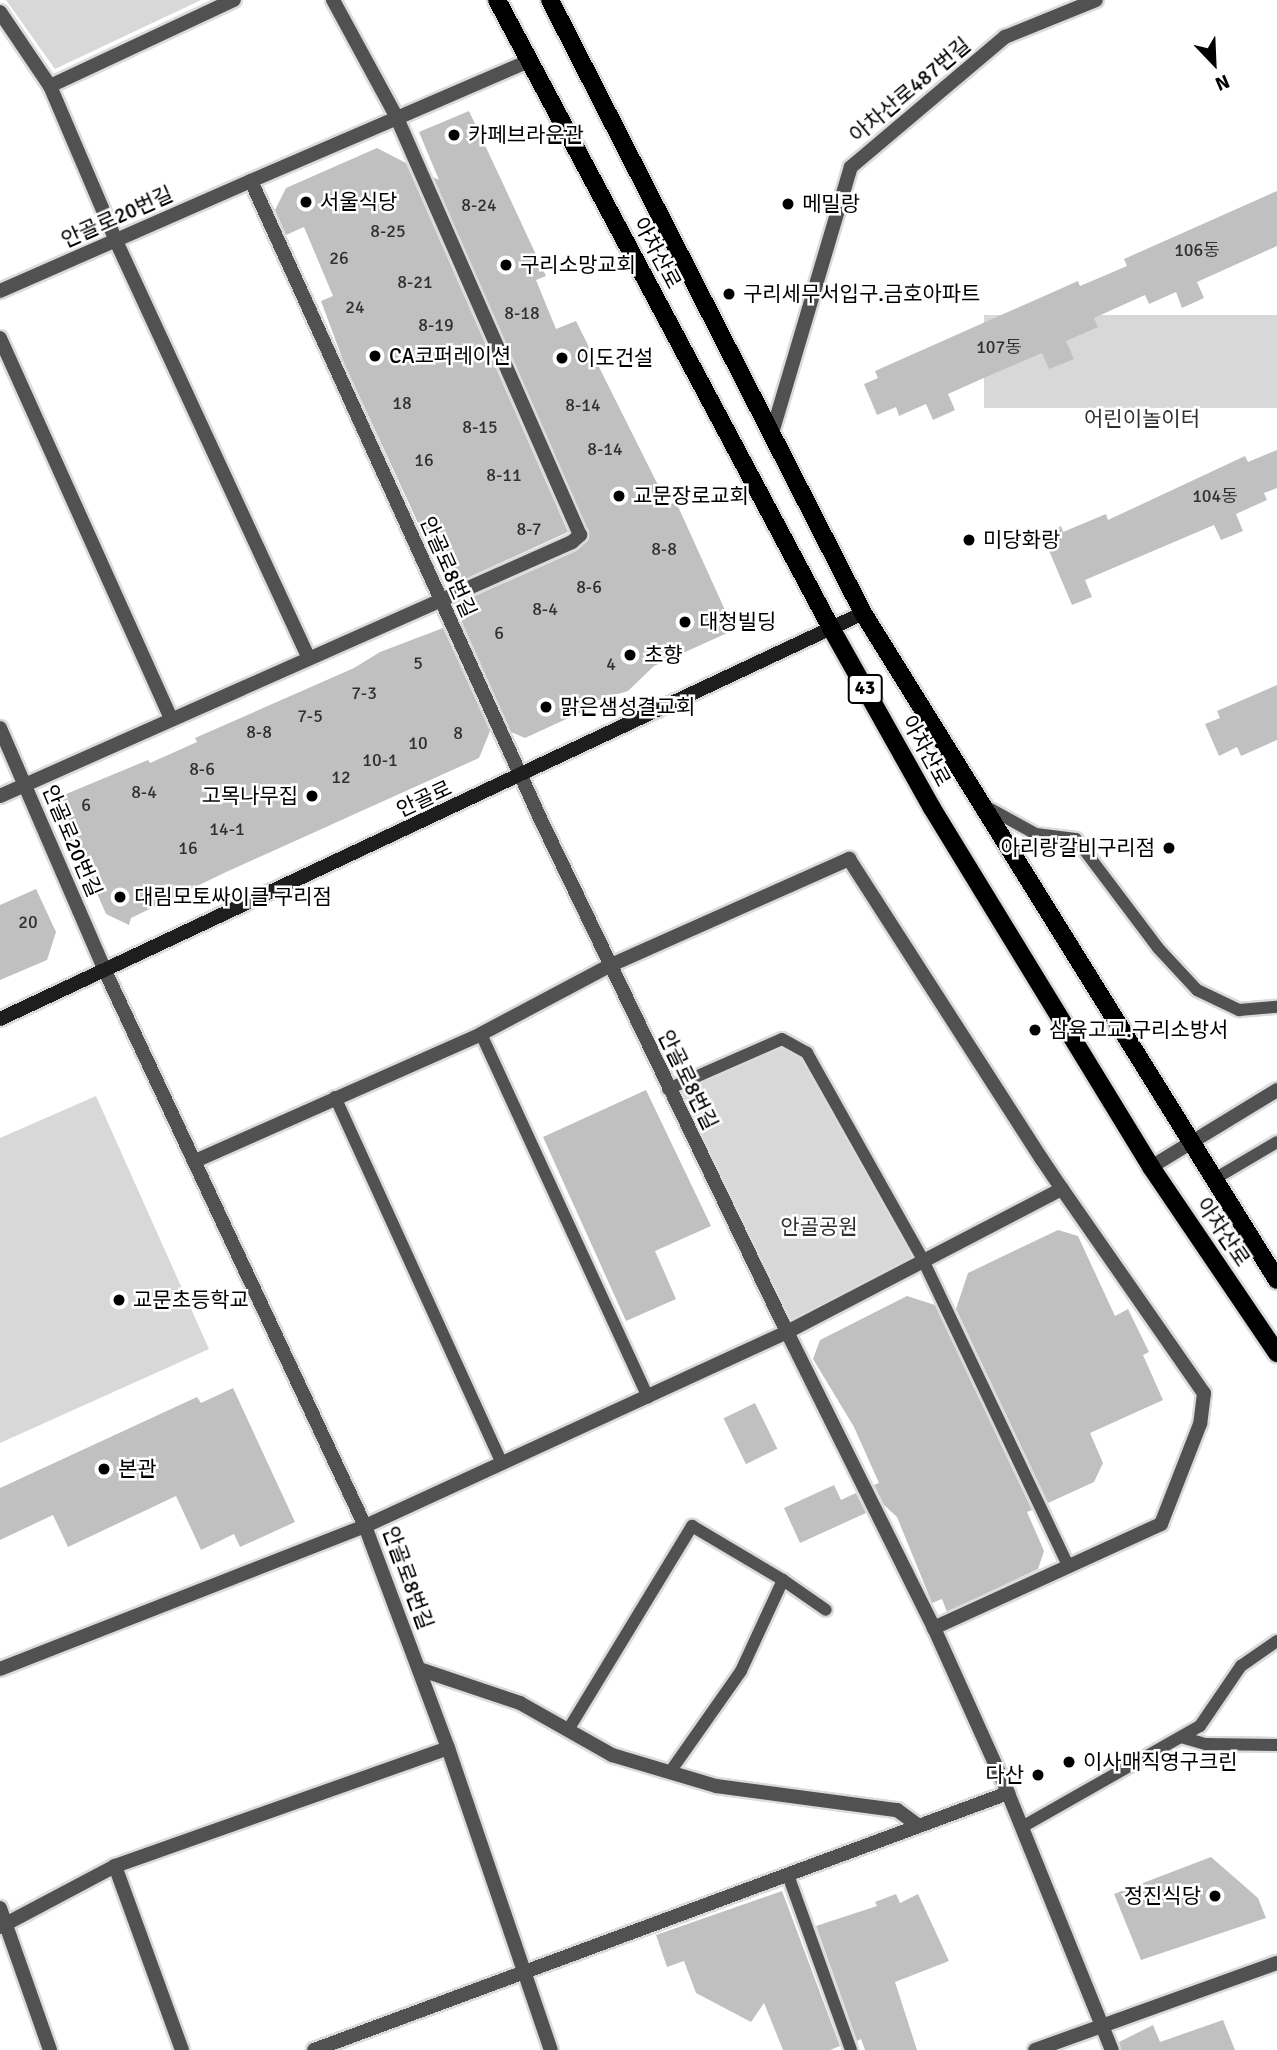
<!DOCTYPE html>
<html>
<head>
<meta charset="utf-8">
<style>
  body { margin:0 }
  #map { position:relative; width:1277px; height:2050px; overflow:hidden; background:#fff; font-family:Signika,"Noto Sans KR",sans-serif }
  div>[style] { position:absolute }
  [style*='--x'] { left:calc(var(--x)*1px); top:calc(var(--y)*1px); width:calc(var(--w)*1px); rotate:calc(var(--a)*1deg) }
  .green>* { inset:0; background:#d8d8d8; transform-origin:0 0 }
  .building>* { inset:0; background:#c0c0c0; transform-origin:0 0 }
  .roads { filter:drop-shadow(2px 0 #dbdbdb) drop-shadow(-2px 0 #dbdbdb) drop-shadow(0 2px #dbdbdb) drop-shadow(0 -2px #dbdbdb) }
  .lane>* { height:12px; margin:-6px; padding:0 6px; transform-origin:6px; border-radius:6px; background:#515151 }
  .street>* { height:14px; margin:-7px; padding:0 7px; transform-origin:7px; border-radius:7px; background:#515151 }
  .secondary>* { height:14px; margin:-7px; padding:0 7px; transform-origin:7px; border-radius:7px; background:#1e1e1e }
  .primary>* { height:18px; margin:-9px; padding:0 9px; transform-origin:9px; border-radius:9px; background:#000 }
  .dots>* { width:19px; height:19px; translate:-50% -50%; box-sizing:border-box; border:4px solid #fff; border-radius:50% }
  span { translate:-50% -50%; white-space:nowrap; text-align:center; line-height:1.15; -webkit-text-stroke:5px #fff; paint-order:stroke }
  .number-label { font-size:18px; color:#303030 }
  .number-label span { -webkit-text-stroke-width:0 }
  .shield-label span { padding:2px 5px; background:#fff; border:2px solid; border-radius:5px; -webkit-text-stroke-width:0 }
  .shield-label { font-size:19px; color:#000; font-weight:700 }
  .street-label { font-size:21px; color:#000 }
  .poi-label { font-size:21px; color:#000 }
  .left { translate:0 -50%; text-align:left }
  .right { translate:-100% -50%; text-align:right }
  .park-label { font-size:21px; color:#2f2f2f }
  .north { position:absolute; left:1179px; top:28px; width:70px; height:70px; -webkit-text-stroke:5px #fff; paint-order:stroke; rotate:157deg; font-size:19px; font-weight:700; line-height:28px; text-align:center; color:#000 }
  .north::after { content:''; display:block; margin:auto; width:24px; height:32px; background:#000; clip-path:polygon(50% 0,100% 100%,50% 72%,0 100%) }
</style>
</head>
<body>
<div id="map">
  <div class="green">
    <i style="clip-path:polygon(6px 0,201px 0,55px 69px)"></i>
    <i style="left:1277px;top:315px;width:93px;height:293px;rotate:90deg"></i>
    <i style="clip-path:polygon(782px 1039px,807px 1053px,923px 1260px,787px 1332px,668px 1089px)"></i>
    <i style="clip-path:polygon(96px 1096px,209px 1349px,0 1443px,0 1138px)"></i>
  </div>
  <div class="building">
    <i style="clip-path:polygon(469px 111px,546px 276px,536px 280px,556px 329px,576px 321px,668px 505px,676px 502px,734px 630px,654px 666px,628px 691px,585px 704px,588px 709px,525px 738px,511px 732px,461px 620px,466px 618px,459px 603px,576px 551px,589px 536px,433px 177px,439px 180px,419px 132px)"></i>
    <i style="clip-path:polygon(377px 148px,406px 163px,568px 532px,452px 585px,429px 533px,424px 536px,344px 363px,321px 301px,333px 296px,304px 227px,286px 235px,275px 210px,286px 188px)"></i>
    <i style="clip-path:polygon(1277px 191px,1277px 246px,1197px 282px,1204px 298px,1182px 308px,1176px 292px,1149px 304px,1145px 295px,1094px 318px,1098px 327px,1066px 341px,1074px 359px,1049px 369px,1042px 353px,995px 373px,948px 394px,955px 410px,933px 420px,926px 404px,899px 416px,896px 407px,877px 415px,864px 384px,878px 378px,875px 371px,1078px 281px,1080px 286px,1127px 266px,1124px 259px)"></i>
    <i style="clip-path:polygon(1277px 450px,1277px 488px,1264px 493px,1267px 500px,1236px 514px,1243px 531px,1221px 540px,1214px 525px,1085px 580px,1092px 597px,1072px 605px,1042px 534px,1061px 526px,1063px 532px,1106px 514px,1108px 520px,1245px 456px,1248px 462px)"></i>
    <i style="clip-path:polygon(443px 628px,490px 731px,479px 758px,224px 873px,131px 918px,129px 925px,106px 914px,78px 850px,72px 852px,56px 816px,66px 794px,148px 760px,150px 763px,197px 742px,195px 738px,354px 668px,380px 652px)"></i>
    <i style="clip-path:polygon(1277px 685px,1277px 740px,1241px 756px,1237px 747px,1219px 756px,1205px 724px,1220px 718px,1217px 711px)"></i>
    <i style="clip-path:polygon(36px 889px,56px 932px,47px 960px,0 980px,0 905px)"></i>
    <i style="clip-path:polygon(646px 1090px,711px 1226px,655px 1251px,676px 1299px,626px 1321px,543px 1137px)"></i>
    <i style="clip-path:polygon(1058px 1230px,1078px 1236px,1115px 1316px,1128px 1309px,1149px 1352px,1143px 1355px,1163px 1400px,1090px 1433px,1103px 1463px,1094px 1482px,1048px 1503px,956px 1309px,968px 1273px)"></i>
    <i style="clip-path:polygon(907px 1296px,935px 1305px,1032px 1510px,1027px 1512px,1044px 1551px,1038px 1569px,947px 1612px,942px 1599px,932px 1603px,897px 1517px,884px 1505px,874px 1485px,879px 1483px,854px 1427px,813px 1359px,820px 1340px)"></i>
    <i style="clip-path:polygon(233px 1388px,295px 1522px,240px 1547px,234px 1534px,201px 1550px,176px 1496px,68px 1547px,53px 1515px,0 1540px,0 1488px,197px 1397px,201px 1403px)"></i>
    <i style="left:755px;top:1403px;width:51px;height:35px;rotate:64deg"></i>
    <i style="clip-path:polygon(834px 1485px,841px 1500px,856px 1493px,866px 1513px,800px 1543px,784px 1508px)"></i>
    <i style="clip-path:polygon(1211px 1857px,1258px 1898px,1266px 1918px,1141px 1960px,1114px 1894px)"></i>
    <i style="clip-path:polygon(782px 1891px,840px 2046px,830px 2050px,783px 2050px,764px 2003px,751px 2022px,696px 1993px,684px 1961px,667px 1967px,656px 1935px)"></i>
    <i style="clip-path:polygon(896px 1894px,900px 1903px,918px 1894px,949px 1961px,895px 1982px,917px 2050px,865px 2050px,861px 2039px,857px 2041px,816px 1926px,877px 1906px,875px 1902px)"></i>
    <i style="clip-path:polygon(1223px 2020px,1235px 2050px,1121px 2050px,1119px 2042px,1153px 2025px,1160px 2042px)"></i>
  </div>
  <div class="roads">
    <div class="lane">
      <i style="--x:985;--y:806;--w:58;--a:28.8"></i>
      <i style="--x:1036;--y:834;--w:40;--a:7.1"></i>
      <i style="--x:1076;--y:839;--w:136;--a:53"></i>
      <i style="--x:1158;--y:948;--w:57;--a:47.1"></i>
      <i style="--x:1197;--y:990;--w:47;--a:25.5"></i>
      <i style="--x:1239;--y:1010;--w:38;--a:-5"></i>
      <i style="--x:481;--y:1034;--w:400;--a:65.3"></i>
      <i style="--x:668;--y:1089;--w:124;--a:-23.7"></i>
      <i style="--x:782;--y:1039;--w:29;--a:29"></i>
      <i style="--x:807;--y:1053;--w:237;--a:60.7"></i>
      <i style="--x:923;--y:1260;--w:338;--a:64.6"></i>
      <i style="--x:335;--y:1097;--w:403;--a:65.5"></i>
      <i style="--x:1216;--y:1178;--w:71;--a:-30.5"></i>
      <i style="--x:783;--y:1580;--w:52;--a:34.9"></i>
      <i style="--x:568;--y:1730;--w:239;--a:-58.7"></i>
      <i style="--x:692;--y:1526;--w:106;--a:30.7"></i>
      <i style="--x:783;--y:1580;--w:100;--a:114.8"></i>
      <i style="--x:741;--y:1671;--w:123;--a:125.1"></i>
      <i style="--x:1181;--y:1737;--w:26;--a:16"></i>
      <i style="--x:1206;--y:1744;--w:71;--a:0.8"></i>
      <i style="--x:1022;--y:1827;--w:205;--a:-29.6"></i>
      <i style="--x:1200;--y:1726;--w:73;--a:-55.7"></i>
      <i style="--x:1241;--y:1666;--w:44;--a:-34.8"></i>
      <i style="--x:788;--y:1875;--w:186;--a:70.2"></i>
    </div>
    <div class="street">
      <i style="--x:333;--y:0;--w:134;--a:61.5"></i>
      <i style="--x:397;--y:118;--w:159;--a:156.7"></i>
      <i style="--x:251;--y:181;--w:697;--a:65.6"></i>
      <i style="--x:539;--y:816;--w:573;--a:64.33"></i>
      <i style="--x:787;--y:1332;--w:464;--a:155.3"></i>
      <i style="--x:365;--y:1526;--w:237;--a:69.5"></i>
      <i style="--x:448;--y:1748;--w:319;--a:71.2"></i>
      <i style="--x:0;--y:12;--w:89;--a:56"></i>
      <i style="--x:50;--y:86;--w:203;--a:-25.1"></i>
      <i style="--x:50;--y:86;--w:168;--a:66.9"></i>
      <i style="--x:116;--y:241;--w:457;--a:65.2"></i>
      <i style="--x:0;--y:291;--w:274;--a:-23.7"></i>
      <i style="--x:0;--y:338;--w:417;--a:65.8"></i>
      <i style="--x:772;--y:433;--w:277;--a:-73.5"></i>
      <i style="--x:851;--y:167;--w:202;--a:-40.2"></i>
      <i style="--x:1005;--y:37;--w:98;--a:-22.1"></i>
      <i style="--x:0;--y:728;--w:265;--a:66.6"></i>
      <i style="--x:105;--y:971;--w:613;--a:64.9"></i>
      <i style="--x:365;--y:1526;--w:392;--a:158.6"></i>
      <i style="--x:0;--y:796;--w:626;--a:-23.94"></i>
      <i style="--x:572;--y:542;--w:11;--a:-41"></i>
      <i style="--x:580;--y:535;--w:455;--a:-113.7"></i>
      <i style="--x:397;--y:118;--w:144;--a:-23.4"></i>
      <i style="--x:195;--y:1161;--w:313;--a:-23.9"></i>
      <i style="--x:481;--y:1034;--w:147;--a:-28"></i>
      <i style="--x:611;--y:965;--w:261;--a:-24"></i>
      <i style="--x:849;--y:859;--w:355;--a:57.3"></i>
      <i style="--x:1041;--y:1158;--w:37;--a:56"></i>
      <i style="--x:1062;--y:1189;--w:249;--a:55.2"></i>
      <i style="--x:1204;--y:1393;--w:31;--a:97"></i>
      <i style="--x:1200;--y:1424;--w:107;--a:111.3"></i>
      <i style="--x:1161;--y:1524;--w:250;--a:155.4"></i>
      <i style="--x:934;--y:1628;--w:330;--a:-116.4"></i>
      <i style="--x:787;--y:1332;--w:310;--a:-27.5"></i>
      <i style="--x:1151;--y:1167;--w:148;--a:-31.4"></i>
      <i style="--x:934;--y:1628;--w:181;--a:65.8"></i>
      <i style="--x:1008;--y:1793;--w:277;--a:68"></i>
      <i style="--x:419;--y:1669;--w:107;--a:18.6"></i>
      <i style="--x:520;--y:1703;--w:106;--a:29.5"></i>
      <i style="--x:612;--y:1755;--w:109;--a:16.6"></i>
      <i style="--x:716;--y:1786;--w:183;--a:7.6"></i>
      <i style="--x:897;--y:1810;--w:27;--a:36"></i>
      <i style="--x:115;--y:1866;--w:196;--a:70"></i>
      <i style="--x:0;--y:1908;--w:151;--a:70.6"></i>
      <i style="--x:0;--y:1927;--w:130;--a:-27.9"></i>
      <i style="--x:115;--y:1866;--w:353;--a:-19.5"></i>
      <i style="--x:314;--y:2050;--w:740;--a:-20.32"></i>
      <i style="--x:1035;--y:2050;--w:257;--a:-19.8"></i>
    </div>
    <div class="secondary">
      <i style="--x:0;--y:1019;--w:954;--a:-25.19"></i>
    </div>
    <div class="primary">
      <i style="--x:497;--y:0;--w:711;--a:61.99"></i>
      <i style="--x:831;--y:628;--w:206;--a:60.7"></i>
      <i style="--x:932;--y:808;--w:421;--a:58.6"></i>
      <i style="--x:1151;--y:1167;--w:225;--a:55.9"></i>
      <i style="--x:550;--y:0;--w:688;--a:62.95"></i>
      <i style="--x:863;--y:613;--w:785;--a:58.17"></i>
    </div>
  </div>
  <div class="dots">
    <i style="left:454px;top:135px;background:#000"></i>
    <i style="left:306px;top:202px;background:#000"></i>
    <i style="left:788px;top:204px;background:#000"></i>
    <i style="left:506px;top:265px;background:#000"></i>
    <i style="left:729px;top:294px;background:#000"></i>
    <i style="left:375px;top:356px;background:#000"></i>
    <i style="left:562px;top:358px;background:#000"></i>
    <i style="left:619px;top:496px;background:#000"></i>
    <i style="left:969px;top:540px;background:#000"></i>
    <i style="left:685px;top:622px;background:#000"></i>
    <i style="left:630px;top:655px;background:#000"></i>
    <i style="left:546px;top:707px;background:#000"></i>
    <i style="left:312px;top:796px;background:#000"></i>
    <i style="left:1169px;top:848px;background:#000"></i>
    <i style="left:120px;top:897px;background:#000"></i>
    <i style="left:1035px;top:1030px;background:#000"></i>
    <i style="left:119px;top:1300px;background:#000"></i>
    <i style="left:104px;top:1469px;background:#000"></i>
    <i style="left:1069px;top:1762px;background:#000"></i>
    <i style="left:1038px;top:1775px;background:#000"></i>
    <i style="left:1215px;top:1896px;background:#000"></i>
  </div>
  <div class="number-label">
    <span style="left:479px;top:205px">8-24</span>
    <span style="left:388px;top:231px">8-25</span>
    <span style="left:1197px;top:250px">106동</span>
    <span style="left:339px;top:258px">26</span>
    <span style="left:415px;top:282px">8-21</span>
    <span style="left:355px;top:307px">24</span>
    <span style="left:522px;top:313px">8-18</span>
    <span style="left:436px;top:325px">8-19</span>
    <span style="left:999px;top:347px">107동</span>
    <span style="left:402px;top:403px">18</span>
    <span style="left:583px;top:405px">8-14</span>
    <span style="left:480px;top:427px">8-15</span>
    <span style="left:605px;top:449px">8-14</span>
    <span style="left:424px;top:460px">16</span>
    <span style="left:504px;top:475px">8-11</span>
    <span style="left:1215px;top:496px">104동</span>
    <span style="left:529px;top:529px">8-7</span>
    <span style="left:664px;top:549px">8-8</span>
    <span style="left:589px;top:587px">8-6</span>
    <span style="left:545px;top:609px">8-4</span>
    <span style="left:499px;top:633px">6</span>
    <span style="left:418px;top:663px">5</span>
    <span style="left:611px;top:664px">4</span>
    <span style="left:364px;top:693px">7-3</span>
    <span style="left:310px;top:716px">7-5</span>
    <span style="left:259px;top:732px">8-8</span>
    <span style="left:458px;top:733px">8</span>
    <span style="left:418px;top:743px">10</span>
    <span style="left:380px;top:760px">10-1</span>
    <span style="left:202px;top:769px">8-6</span>
    <span style="left:341px;top:777px">12</span>
    <span style="left:144px;top:792px">8-4</span>
    <span style="left:86px;top:805px">6</span>
    <span style="left:227px;top:829px">14-1</span>
    <span style="left:188px;top:848px">16</span>
    <span style="left:28px;top:922px">20</span>
  </div>
  <div class="shield-label">
    <span style="left:865px;top:689px">43</span>
  </div>
  <div class="street-label">
    <span style="left:910px;top:90px;rotate:-40deg">아차산로487번길</span>
    <span style="left:117px;top:217px;rotate:-24deg">안골로20번길</span>
    <span style="left:657px;top:253px;rotate:62deg">아차산로</span>
    <span style="left:448px;top:567px;rotate:66deg">안골로8번길</span>
    <span style="left:926px;top:751px;rotate:61deg">아차산로</span>
    <span style="left:424px;top:799px;rotate:-25deg">안골로</span>
    <span style="left:72px;top:841px;rotate:67deg">안골로20번길</span>
    <span style="left:688px;top:1080px;rotate:64deg">안골로8번길</span>
    <span style="left:1223px;top:1232px;rotate:56deg">아차산로</span>
    <span style="left:408px;top:1578px;rotate:70deg">안골로8번길</span>
  </div>
  <div class="poi-label">
    <span class="left" style="left:468px;top:135px">카페브라운관</span>
    <span class="left" style="left:320px;top:202px">서울식당</span>
    <span class="left" style="left:802px;top:204px">메밀랑</span>
    <span class="left" style="left:520px;top:265px">구리소망교회</span>
    <span class="left" style="left:743px;top:294px">구리세무서입구.금호아파트</span>
    <span class="left" style="left:389px;top:356px">CA코퍼레이션</span>
    <span class="left" style="left:576px;top:358px">이도건설</span>
    <span class="left" style="left:633px;top:496px">교문장로교회</span>
    <span class="left" style="left:983px;top:540px">미당화랑</span>
    <span class="left" style="left:699px;top:622px">대청빌딩</span>
    <span class="left" style="left:644px;top:655px">초향</span>
    <span class="left" style="left:560px;top:707px">맑은샘성결교회</span>
    <span class="right" style="left:298px;top:796px">고목나무집</span>
    <span class="right" style="left:1155px;top:848px">아리랑갈비구리점</span>
    <span class="left" style="left:134px;top:897px">대림모토싸이클 구리점</span>
    <span class="left" style="left:1049px;top:1030px">삼육고교.구리소방서</span>
    <span class="left" style="left:133px;top:1300px">교문초등학교</span>
    <span class="left" style="left:118px;top:1469px">본관</span>
    <span class="left" style="left:1083px;top:1762px">이사매직영구크린</span>
    <span class="right" style="left:1024px;top:1775px">다산</span>
    <span class="right" style="left:1201px;top:1896px">정진식당</span>
  </div>
  <div class="park-label">
    <span style="left:1142px;top:419px">어린이놀이터</span>
    <span style="left:819px;top:1227px">안골공원</span>
  </div>
  <div class="north">N</div>
</div>
</body>
</html>
